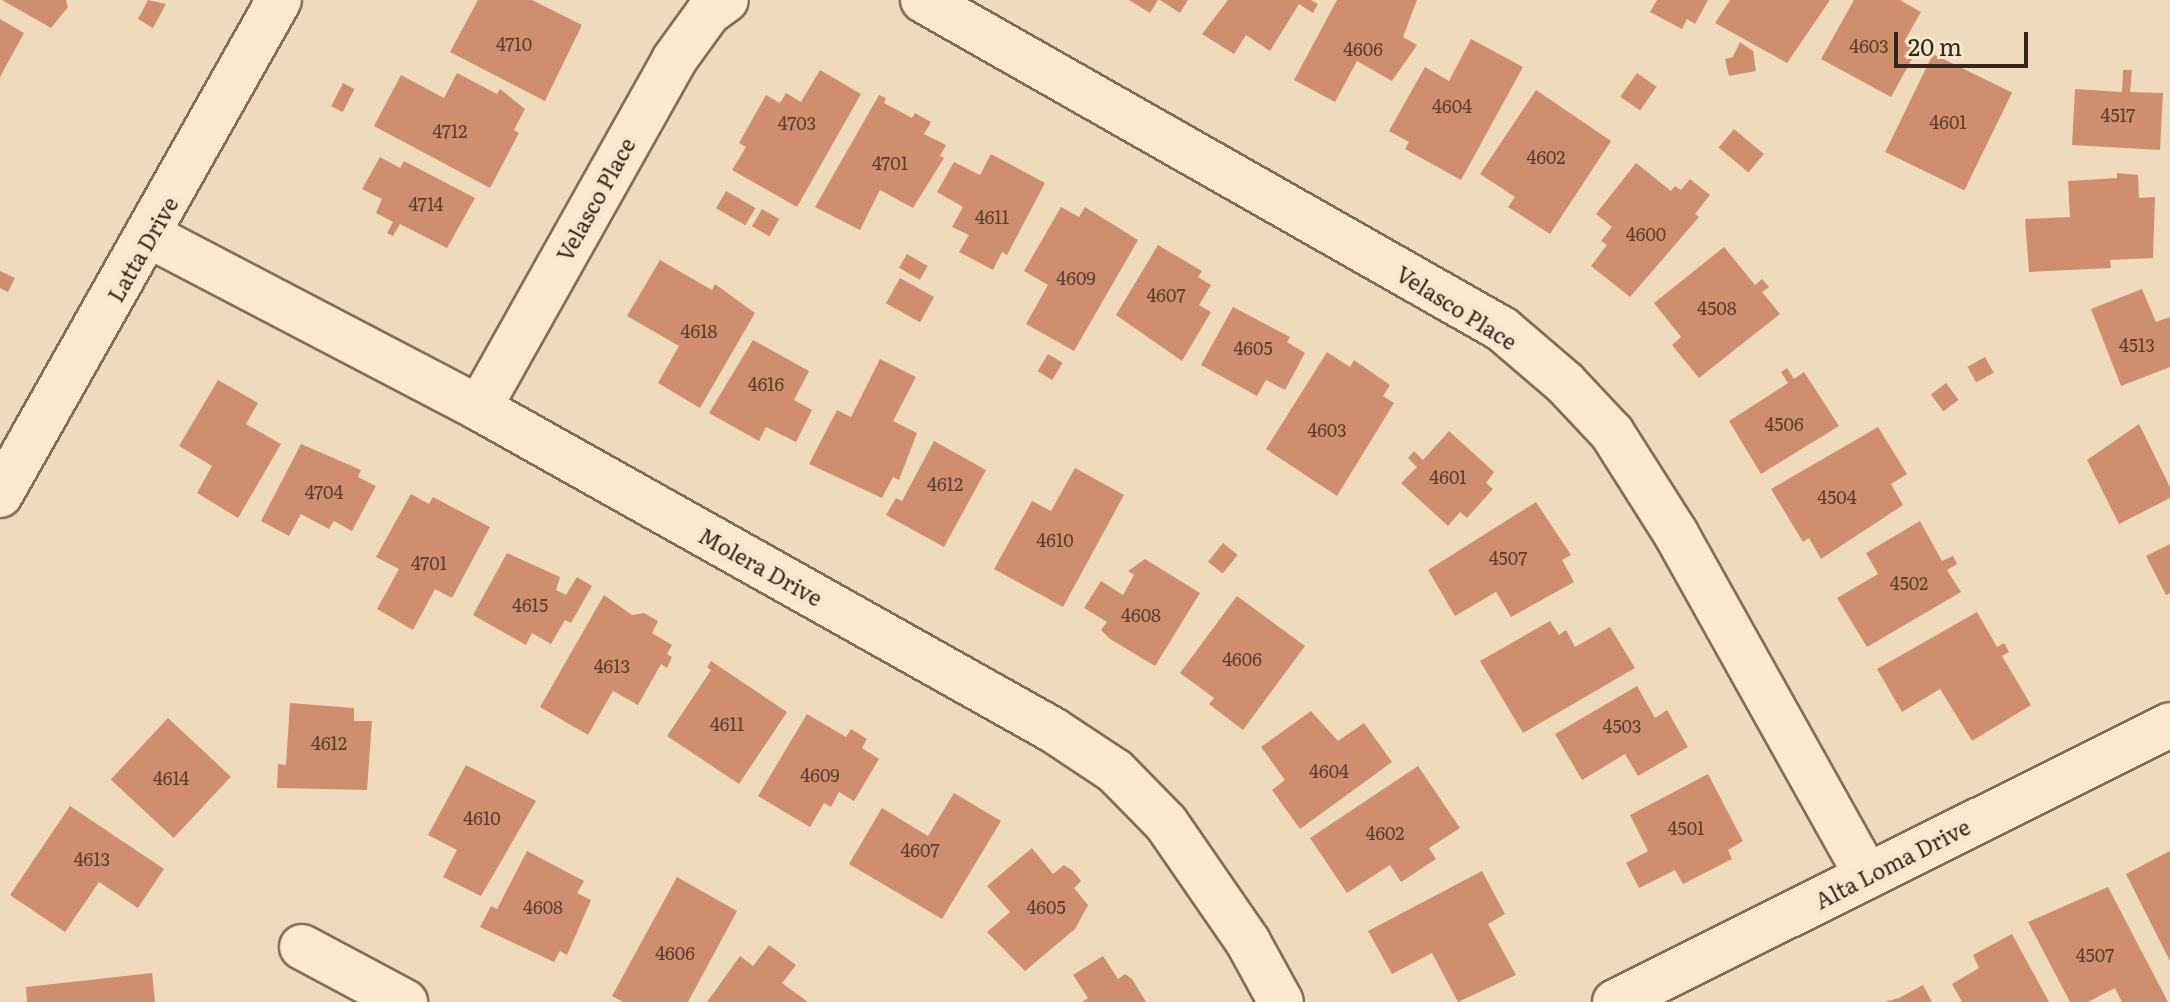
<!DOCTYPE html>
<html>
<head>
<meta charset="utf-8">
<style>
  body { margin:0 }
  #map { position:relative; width:2170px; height:1002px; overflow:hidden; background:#efdbbb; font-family:Literata,serif }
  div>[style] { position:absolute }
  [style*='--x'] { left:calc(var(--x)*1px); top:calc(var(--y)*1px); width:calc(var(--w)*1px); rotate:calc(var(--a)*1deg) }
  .building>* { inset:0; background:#cf8f6f; transform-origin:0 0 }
  .roads { filter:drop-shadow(2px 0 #866b55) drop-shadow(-2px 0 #866b55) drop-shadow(0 2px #866b55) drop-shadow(0 -2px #866b55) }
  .minor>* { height:44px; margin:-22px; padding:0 22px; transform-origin:22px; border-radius:22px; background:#fae9ce }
  .tertiary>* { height:44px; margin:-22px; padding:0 22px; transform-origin:22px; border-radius:22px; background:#fae9ce }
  span { translate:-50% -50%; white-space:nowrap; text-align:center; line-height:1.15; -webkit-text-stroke:8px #f6e6cb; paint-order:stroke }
  .number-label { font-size:18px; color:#5c402f }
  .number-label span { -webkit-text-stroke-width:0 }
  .street-label { font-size:22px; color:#35251a }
  .scale { position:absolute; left:1894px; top:32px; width:134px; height:36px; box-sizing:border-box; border:4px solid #35251a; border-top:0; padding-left:10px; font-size:24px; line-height:28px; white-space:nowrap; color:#35251a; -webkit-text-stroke:6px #f6e6cb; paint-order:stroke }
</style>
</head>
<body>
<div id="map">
  <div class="building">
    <i style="clip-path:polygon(2px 0,66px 0,68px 7px,51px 28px)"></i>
    <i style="clip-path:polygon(148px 0,166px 4px,153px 28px,138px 19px)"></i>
    <i style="clip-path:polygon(478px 0,532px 0,582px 25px,545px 101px,450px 52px)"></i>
    <i style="clip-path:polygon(1129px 0,1158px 0,1150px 13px)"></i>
    <i style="clip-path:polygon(1160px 0,1188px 0,1180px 13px)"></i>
    <i style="clip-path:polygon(1228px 0,1311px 0,1318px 4px,1313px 13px,1299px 4px,1270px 51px,1246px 35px,1234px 54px,1202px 34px)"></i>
    <i style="clip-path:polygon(1337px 0,1417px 0,1403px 37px,1417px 45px,1392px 81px,1357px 61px,1335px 102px,1294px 80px)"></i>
    <i style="clip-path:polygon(1657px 0,1708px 0,1695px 24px,1687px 19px,1682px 29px,1650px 12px)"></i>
    <i style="clip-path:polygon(1730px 0,1830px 0,1787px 63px,1715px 23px)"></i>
    <i style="clip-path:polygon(1854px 0,1900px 0,1921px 12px,1904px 42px,1917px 50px,1891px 97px,1821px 59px)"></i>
    <i style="clip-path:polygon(0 19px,24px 33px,0 77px)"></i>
    <i style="clip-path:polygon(1471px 39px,1523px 67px,1461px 180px,1405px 149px,1409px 142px,1389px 131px,1425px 67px,1449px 81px)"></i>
    <i style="clip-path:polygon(1740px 42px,1753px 51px,1756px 71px,1729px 76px,1725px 59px,1733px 57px)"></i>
    <i style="left:1933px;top:54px;width:88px;height:109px;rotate:26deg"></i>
    <i style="clip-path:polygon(820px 70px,861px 94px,797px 207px,732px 170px,746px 147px,739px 143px,766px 95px,780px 103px,786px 93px,801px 102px)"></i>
    <i style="clip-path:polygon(2123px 70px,2132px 70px,2130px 92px,2163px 93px,2160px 150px,2072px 145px,2075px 89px,2122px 92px)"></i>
    <i style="clip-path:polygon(457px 73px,497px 94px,500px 89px,525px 109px,514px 130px,519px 133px,490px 188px,374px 126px,401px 75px,444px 98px)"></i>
    <i style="left:1637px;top:73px;width:24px;height:29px;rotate:35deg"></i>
    <i style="left:343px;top:83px;width:13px;height:26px;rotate:27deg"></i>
    <i style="clip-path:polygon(1536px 90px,1611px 141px,1550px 234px,1508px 207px,1515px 197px,1480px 174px)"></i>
    <i style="clip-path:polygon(879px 95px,886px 98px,884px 103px,912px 118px,915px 113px,931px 122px,924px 134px,946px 145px,940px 156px,944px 158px,913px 208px,880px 190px,860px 230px,815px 207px)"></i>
    <i style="left:1734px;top:129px;width:39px;height:24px;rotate:40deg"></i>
    <i style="clip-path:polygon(991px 154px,1045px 183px,1007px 255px,1002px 252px,993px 270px,959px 252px,969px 235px,952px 227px,963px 207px,937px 192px,954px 162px,980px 175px)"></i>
    <i style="clip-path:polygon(380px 157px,400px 168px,404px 161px,475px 198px,447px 248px,400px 224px,393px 236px,387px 233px,393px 222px,376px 213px,382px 199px,362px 189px)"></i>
    <i style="clip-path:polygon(1636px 163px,1671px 191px,1675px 186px,1681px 190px,1690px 179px,1710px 195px,1695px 214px,1699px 217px,1630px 297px,1591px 266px,1607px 245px,1601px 241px,1612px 227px,1596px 214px)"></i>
    <i style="clip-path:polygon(2117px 173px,2138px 175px,2139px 198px,2155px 197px,2153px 258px,2110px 260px,2111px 268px,2029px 272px,2025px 219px,2070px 217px,2068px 181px,2117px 178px)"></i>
    <i style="left:726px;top:191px;width:34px;height:20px;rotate:30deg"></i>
    <i style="clip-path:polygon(1061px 207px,1079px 217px,1085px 207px,1138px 240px,1074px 351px,1026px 324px,1048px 285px,1024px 271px)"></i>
    <i style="left:762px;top:209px;width:20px;height:20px;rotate:30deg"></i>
    <i style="clip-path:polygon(1158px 245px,1202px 271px,1198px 277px,1211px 285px,1199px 305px,1211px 312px,1182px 361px,1116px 315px)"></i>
    <i style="clip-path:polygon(1724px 247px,1755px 285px,1762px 279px,1769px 287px,1762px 292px,1780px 314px,1699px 378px,1672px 345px,1681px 337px,1654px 303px)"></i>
    <i style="left:907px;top:254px;width:24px;height:16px;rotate:30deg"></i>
    <i style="clip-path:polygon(660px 260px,712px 290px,715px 284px,755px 313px,700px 408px,658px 383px,679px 346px,627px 316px)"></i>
    <i style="clip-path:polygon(0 271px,15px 278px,8px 292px,0 288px)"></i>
    <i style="left:900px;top:278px;width:39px;height:29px;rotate:29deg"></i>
    <i style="clip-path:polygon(2142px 289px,2156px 322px,2170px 317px,2170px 367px,2121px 386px,2091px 309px)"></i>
    <i style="clip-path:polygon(1233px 307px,1290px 337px,1287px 342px,1305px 353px,1285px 390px,1266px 380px,1257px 396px,1201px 365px)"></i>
    <i style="clip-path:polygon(753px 340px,809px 371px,794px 400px,812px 410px,796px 442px,766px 427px,759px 441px,709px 413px)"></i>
    <i style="clip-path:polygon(1327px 352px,1350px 367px,1354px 360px,1390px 385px,1383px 396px,1394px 403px,1337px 496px,1266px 449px)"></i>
    <i style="left:1048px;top:354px;width:17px;height:20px;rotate:31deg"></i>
    <i style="left:1985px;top:357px;width:18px;height:20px;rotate:61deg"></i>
    <i style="clip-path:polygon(880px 359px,916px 377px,893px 421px,917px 433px,899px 480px,893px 477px,882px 498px,809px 464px,837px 410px,851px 417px)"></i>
    <i style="clip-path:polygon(1787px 368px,1794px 379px,1804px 372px,1839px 426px,1761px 474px,1729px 421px,1788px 383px,1781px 372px)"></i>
    <i style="clip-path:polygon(218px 380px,258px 403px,246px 424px,281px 444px,238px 518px,197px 493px,212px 466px,179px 446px)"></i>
    <i style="left:1946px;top:383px;width:21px;height:19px;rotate:53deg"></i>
    <i style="clip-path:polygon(2139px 424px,2170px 487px,2170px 498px,2119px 524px,2087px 460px)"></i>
    <i style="clip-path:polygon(1878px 427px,1907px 474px,1891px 484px,1903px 505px,1821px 559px,1809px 538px,1803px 542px,1771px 489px)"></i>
    <i style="clip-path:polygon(1449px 431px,1494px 472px,1486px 483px,1493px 489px,1467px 518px,1460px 512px,1448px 526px,1401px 483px,1417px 467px,1408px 458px,1414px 451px,1423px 460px)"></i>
    <i style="clip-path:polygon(934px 441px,986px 470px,944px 547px,886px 515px,896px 498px,902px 501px)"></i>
    <i style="clip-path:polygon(301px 444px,361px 470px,358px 477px,376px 486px,352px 531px,334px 521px,329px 529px,301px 514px,289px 536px,261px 521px)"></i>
    <i style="clip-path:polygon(1075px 468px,1124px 495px,1063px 607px,994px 569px,1032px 501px,1051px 511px)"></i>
    <i style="clip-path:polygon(411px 494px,429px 504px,433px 497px,490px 527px,452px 598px,435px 589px,413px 630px,377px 609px,399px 569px,376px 557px)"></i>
    <i style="clip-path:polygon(1536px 502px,1571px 555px,1562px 560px,1574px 582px,1511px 617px,1496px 592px,1455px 616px,1428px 570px)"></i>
    <i style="clip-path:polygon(1920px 521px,1942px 561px,1953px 556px,1957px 564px,1947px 570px,1961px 592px,1867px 647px,1837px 598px,1878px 574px,1866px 553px)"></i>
    <i style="left:1223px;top:543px;width:19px;height:24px;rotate:39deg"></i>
    <i style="clip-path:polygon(2170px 544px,2170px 593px,2166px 595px,2146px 556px)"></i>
    <i style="clip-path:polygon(507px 553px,560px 577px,556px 590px,566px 595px,577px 577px,592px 586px,571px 623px,565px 620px,551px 644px,532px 633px,526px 645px,473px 615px)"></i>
    <i style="clip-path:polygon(1145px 559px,1200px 593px,1155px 666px,1110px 639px,1101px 630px,1107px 622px,1084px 608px,1101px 581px,1123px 595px,1134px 575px,1128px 571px)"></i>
    <i style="clip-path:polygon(604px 595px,632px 615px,644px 613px,658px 621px,652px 633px,672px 645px,667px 654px,672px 657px,667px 668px,661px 664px,638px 705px,613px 691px,588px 735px,540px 707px)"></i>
    <i style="clip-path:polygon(1237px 596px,1305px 646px,1243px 730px,1209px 704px,1214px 698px,1180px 673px)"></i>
    <i style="clip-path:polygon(1977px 612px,1997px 647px,2004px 643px,2009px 652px,2002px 656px,2031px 705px,1972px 741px,1940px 689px,1902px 712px,1877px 669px)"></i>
    <i style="clip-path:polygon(1550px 621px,1559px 635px,1566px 630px,1575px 647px,1610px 627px,1635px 668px,1523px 733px,1480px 661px)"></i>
    <i style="clip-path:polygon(711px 661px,787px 712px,739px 784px,667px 736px,711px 670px,707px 667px)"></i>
    <i style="clip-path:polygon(1637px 686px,1655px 718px,1667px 710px,1688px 747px,1638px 776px,1625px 754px,1582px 780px,1555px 734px)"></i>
    <i style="clip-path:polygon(290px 703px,354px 708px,354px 721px,372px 721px,367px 790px,277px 788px,278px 764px,286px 765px)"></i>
    <i style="clip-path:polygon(1311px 711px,1338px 741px,1364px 723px,1392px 762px,1300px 829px,1272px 790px,1285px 780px,1261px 747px)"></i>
    <i style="clip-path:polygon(807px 714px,846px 737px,851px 729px,867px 739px,862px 748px,879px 759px,854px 801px,839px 792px,831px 807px,824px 803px,810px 827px,758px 796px)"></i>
    <i style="left:168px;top:718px;width:86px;height:84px;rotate:43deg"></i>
    <i style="clip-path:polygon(466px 765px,536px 801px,481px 896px,443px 877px,457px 850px,428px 835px)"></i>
    <i style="clip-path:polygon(1418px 766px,1460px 828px,1429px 848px,1436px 859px,1401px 882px,1390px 865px,1347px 893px,1310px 838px)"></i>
    <i style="clip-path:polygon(1708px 774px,1743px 841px,1728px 850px,1732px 859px,1683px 884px,1675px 870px,1639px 888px,1626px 863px,1648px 851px,1630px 815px)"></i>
    <i style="clip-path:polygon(954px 793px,1001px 821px,942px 919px,849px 864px,882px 808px,928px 836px)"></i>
    <i style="clip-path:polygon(70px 806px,164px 869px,138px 908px,99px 882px,65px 932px,10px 895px)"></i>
    <i style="clip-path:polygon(1032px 848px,1053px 874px,1064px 865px,1073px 871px,1081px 881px,1074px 888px,1088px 905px,1075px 929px,1025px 971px,987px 932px,1010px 912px,987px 886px)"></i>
    <i style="clip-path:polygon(527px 851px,584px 881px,577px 893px,591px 900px,567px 955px,560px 951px,554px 962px,480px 927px,491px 906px,497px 909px)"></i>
    <i style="clip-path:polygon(2170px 851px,2170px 961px,2126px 874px)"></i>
    <i style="clip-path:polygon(1482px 871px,1505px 914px,1488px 924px,1516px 975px,1458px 1002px,1432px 953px,1392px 974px,1368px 931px)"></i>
    <i style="clip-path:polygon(677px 877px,737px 911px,688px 1002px,623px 1002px,612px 996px)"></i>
    <i style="clip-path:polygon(2108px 887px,2168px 1002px,2122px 1002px,2115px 988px,2088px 1002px,2070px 1002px,2028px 922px)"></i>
    <i style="clip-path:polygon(2012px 934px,2049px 1002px,1962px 1002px,1952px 984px,1979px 968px,1973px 955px)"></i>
    <i style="clip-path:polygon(769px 945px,796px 965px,782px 983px,808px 1002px,707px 1002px,740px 956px,753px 966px)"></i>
    <i style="clip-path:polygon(1103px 956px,1118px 979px,1125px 974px,1132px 979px,1146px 1002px,1082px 1002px,1088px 998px,1073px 975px)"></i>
    <i style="clip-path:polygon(152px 973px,155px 1002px,27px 1002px,26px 987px)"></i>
    <i style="clip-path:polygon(1923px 985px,1932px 1002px,1884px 1002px,1899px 998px)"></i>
  </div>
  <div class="roads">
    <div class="minor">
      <i style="--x:923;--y:0;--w:666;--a:29.61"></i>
      <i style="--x:1502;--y:329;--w:83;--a:40.6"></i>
      <i style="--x:1565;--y:383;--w:69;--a:46.8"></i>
      <i style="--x:1612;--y:433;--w:120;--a:57.6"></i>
      <i style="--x:1676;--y:534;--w:392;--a:60.8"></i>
      <i style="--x:150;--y:236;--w:371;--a:27.6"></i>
      <i style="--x:479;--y:408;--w:658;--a:29.29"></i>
      <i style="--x:1053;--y:730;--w:74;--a:33.5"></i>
      <i style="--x:1115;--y:771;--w:73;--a:45.6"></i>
      <i style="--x:1166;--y:823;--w:145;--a:55.4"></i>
      <i style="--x:1248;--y:942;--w:68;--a:61.2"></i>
      <i style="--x:479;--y:408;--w:399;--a:-60.7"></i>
      <i style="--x:674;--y:60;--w:58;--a:-54.1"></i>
      <i style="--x:708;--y:13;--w:22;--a:-36"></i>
      <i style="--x:302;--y:947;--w:117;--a:28.1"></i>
      <i style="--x:1615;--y:1002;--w:620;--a:-26.52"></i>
    </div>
    <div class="tertiary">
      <i style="--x:0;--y:495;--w:568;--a:-60.59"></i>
    </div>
  </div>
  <div class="number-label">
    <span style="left:514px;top:44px">4710</span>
    <span style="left:1869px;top:46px">4603</span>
    <span style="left:1363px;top:49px">4606</span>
    <span style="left:1452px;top:106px">4604</span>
    <span style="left:2118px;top:115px">4517</span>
    <span style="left:1948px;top:122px">4601</span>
    <span style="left:797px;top:123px">4703</span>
    <span style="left:450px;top:131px">4712</span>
    <span style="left:1546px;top:157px">4602</span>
    <span style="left:890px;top:163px">4701</span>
    <span style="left:426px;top:204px">4714</span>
    <span style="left:992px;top:217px">4611</span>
    <span style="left:1646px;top:234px">4600</span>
    <span style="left:1076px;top:278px">4609</span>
    <span style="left:1166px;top:295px">4607</span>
    <span style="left:1717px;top:308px">4508</span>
    <span style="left:699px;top:331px">4618</span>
    <span style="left:2137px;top:345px">4513</span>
    <span style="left:1253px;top:348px">4605</span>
    <span style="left:766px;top:384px">4616</span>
    <span style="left:1784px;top:424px">4506</span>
    <span style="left:1327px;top:430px">4603</span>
    <span style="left:1448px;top:477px">4601</span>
    <span style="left:945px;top:484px">4612</span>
    <span style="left:324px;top:492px">4704</span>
    <span style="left:1837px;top:497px">4504</span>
    <span style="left:1055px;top:540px">4610</span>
    <span style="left:1508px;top:558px">4507</span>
    <span style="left:429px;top:563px">4701</span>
    <span style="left:1909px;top:583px">4502</span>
    <span style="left:530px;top:605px">4615</span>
    <span style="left:1141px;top:615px">4608</span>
    <span style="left:1242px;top:659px">4606</span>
    <span style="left:612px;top:666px">4613</span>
    <span style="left:727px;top:724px">4611</span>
    <span style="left:1622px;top:726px">4503</span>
    <span style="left:329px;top:743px">4612</span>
    <span style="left:1329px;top:771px">4604</span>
    <span style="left:820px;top:775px">4609</span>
    <span style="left:171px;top:778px">4614</span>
    <span style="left:482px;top:818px">4610</span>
    <span style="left:1686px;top:828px">4501</span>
    <span style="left:1385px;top:833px">4602</span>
    <span style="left:920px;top:850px">4607</span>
    <span style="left:92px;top:859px">4613</span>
    <span style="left:543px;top:907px">4608</span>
    <span style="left:1046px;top:907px">4605</span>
    <span style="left:675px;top:953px">4606</span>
    <span style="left:2095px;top:955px">4507</span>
  </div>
  <div class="street-label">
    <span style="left:595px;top:199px;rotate:-61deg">Velasco Place</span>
    <span style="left:142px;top:249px;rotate:-60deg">Latta Drive</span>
    <span style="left:1457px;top:307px;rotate:32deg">Velasco Place</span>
    <span style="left:761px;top:566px;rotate:29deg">Molera Drive</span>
    <span style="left:1892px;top:863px;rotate:-27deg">Alta Loma Drive</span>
  </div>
  <div class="scale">20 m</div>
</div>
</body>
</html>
